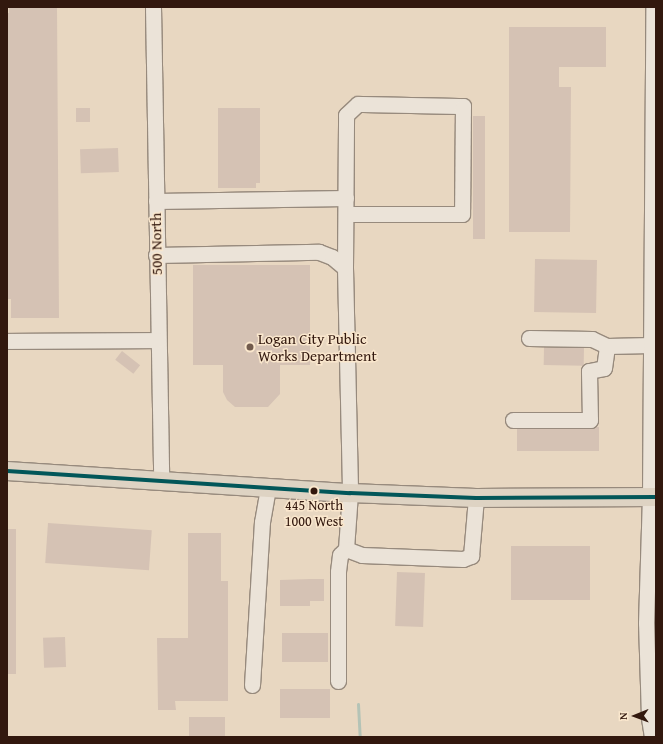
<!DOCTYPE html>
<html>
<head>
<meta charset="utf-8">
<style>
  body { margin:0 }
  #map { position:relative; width:663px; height:744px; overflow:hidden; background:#e8d7c1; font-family:"Gentium Book Plus",serif }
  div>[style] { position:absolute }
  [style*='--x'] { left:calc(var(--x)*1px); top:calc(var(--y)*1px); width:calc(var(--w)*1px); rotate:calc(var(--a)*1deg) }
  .stream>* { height:3px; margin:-1.5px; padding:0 1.5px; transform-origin:1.5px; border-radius:1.5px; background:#b4c3b6 }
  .building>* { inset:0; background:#d5c2b4; transform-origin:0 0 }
  .roads { filter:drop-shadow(1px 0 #978a7d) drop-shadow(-1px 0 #978a7d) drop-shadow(0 1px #978a7d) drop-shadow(0 -1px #978a7d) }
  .minor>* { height:15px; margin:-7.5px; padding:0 7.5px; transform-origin:7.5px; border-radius:7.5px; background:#ebe3d8 }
  .major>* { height:18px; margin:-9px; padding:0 9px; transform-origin:9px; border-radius:9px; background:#ded3c3 }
  .bus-1>* { height:4px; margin:-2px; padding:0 2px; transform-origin:2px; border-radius:2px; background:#015659 }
  .dots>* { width:11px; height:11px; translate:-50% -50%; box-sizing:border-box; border:2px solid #fae7cd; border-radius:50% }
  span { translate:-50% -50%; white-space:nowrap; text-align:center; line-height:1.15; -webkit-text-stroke:3px #fae7cd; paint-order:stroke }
  .bus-label { font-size:14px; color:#32180e }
  .street-label { font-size:15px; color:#32180e }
  .poi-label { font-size:15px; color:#32180e }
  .left { translate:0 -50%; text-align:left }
  .frame { position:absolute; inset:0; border:8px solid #32180e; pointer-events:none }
  .north { position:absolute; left:615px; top:696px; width:40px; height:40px; -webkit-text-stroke:3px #fae7cd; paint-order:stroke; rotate:269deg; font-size:11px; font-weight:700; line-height:16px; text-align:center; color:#32180e }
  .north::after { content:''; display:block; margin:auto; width:14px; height:18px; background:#32180e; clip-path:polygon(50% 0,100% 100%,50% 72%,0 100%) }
</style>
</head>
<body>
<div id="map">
  <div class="stream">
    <i style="--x:358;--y:704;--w:33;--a:87"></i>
  </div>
  <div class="building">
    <i style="clip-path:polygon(9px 7px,57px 7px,59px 318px,11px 318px,11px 299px,7px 299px,7px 13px,9px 13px)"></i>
    <i style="clip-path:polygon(509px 27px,606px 27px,606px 67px,559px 67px,559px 87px,571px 87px,570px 232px,509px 232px)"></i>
    <i style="left:76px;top:108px;width:14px;height:14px"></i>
    <i style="clip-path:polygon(218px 108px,260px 108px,260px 183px,256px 183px,256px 188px,218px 188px)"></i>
    <i style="left:473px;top:116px;width:12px;height:123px"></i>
    <i style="left:118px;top:148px;width:24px;height:38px;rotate:88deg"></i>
    <i style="left:535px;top:259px;width:62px;height:53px;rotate:1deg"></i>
    <i style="clip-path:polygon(193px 265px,310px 265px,310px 365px,280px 365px,280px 394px,268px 407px,235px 407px,227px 400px,223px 392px,223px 365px,193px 365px)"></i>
    <i style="left:544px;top:347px;width:40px;height:18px;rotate:1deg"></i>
    <i style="left:122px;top:351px;width:23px;height:11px;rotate:38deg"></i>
    <i style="left:599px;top:427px;width:24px;height:82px;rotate:90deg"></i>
    <i style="left:48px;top:523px;width:104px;height:40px;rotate:4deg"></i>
    <i style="left:7px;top:529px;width:9px;height:145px"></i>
    <i style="clip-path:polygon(188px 533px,221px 533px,221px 581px,228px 581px,228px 701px,175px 701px,176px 710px,158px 710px,157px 638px,188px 638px)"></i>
    <i style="left:511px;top:546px;width:79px;height:54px"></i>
    <i style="left:397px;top:572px;width:28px;height:54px;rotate:2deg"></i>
    <i style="clip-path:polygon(310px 579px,324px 579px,324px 601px,310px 601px,310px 606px,280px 606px,280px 580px)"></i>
    <i style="left:282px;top:633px;width:46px;height:29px"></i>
    <i style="left:65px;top:637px;width:30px;height:22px;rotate:88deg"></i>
    <i style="left:280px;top:689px;width:50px;height:29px"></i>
    <i style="left:189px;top:717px;width:36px;height:20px"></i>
  </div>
  <div class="roads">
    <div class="minor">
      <i style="--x:153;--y:7;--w:474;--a:89"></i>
      <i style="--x:156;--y:201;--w:190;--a:-0.9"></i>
      <i style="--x:156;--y:255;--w:163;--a:-1.1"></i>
      <i style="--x:319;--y:252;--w:14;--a:21"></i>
      <i style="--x:332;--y:257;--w:17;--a:40"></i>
      <i style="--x:345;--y:268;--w:225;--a:88.7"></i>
      <i style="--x:350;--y:493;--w:56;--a:94.1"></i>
      <i style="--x:346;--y:549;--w:8;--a:135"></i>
      <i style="--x:340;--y:555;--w:17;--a:97"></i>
      <i style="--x:338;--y:572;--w:109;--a:90"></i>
      <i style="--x:345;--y:268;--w:153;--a:-89.6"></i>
      <i style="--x:346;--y:115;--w:16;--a:-43"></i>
      <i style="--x:358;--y:104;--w:105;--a:1.1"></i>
      <i style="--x:463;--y:106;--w:108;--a:90.5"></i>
      <i style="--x:462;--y:214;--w:116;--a:180"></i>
      <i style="--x:529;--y:338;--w:63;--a:0.9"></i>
      <i style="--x:592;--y:339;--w:17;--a:25"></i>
      <i style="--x:7;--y:341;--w:151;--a:-0.4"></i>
      <i style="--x:513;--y:420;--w:77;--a:0"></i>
      <i style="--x:590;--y:420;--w:49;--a:-91.2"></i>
      <i style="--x:589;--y:371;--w:15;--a:-11"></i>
      <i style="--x:604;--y:368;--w:22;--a:-82"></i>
      <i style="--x:607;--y:346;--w:44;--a:-1.3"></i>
      <i style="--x:346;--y:549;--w:17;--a:21"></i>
      <i style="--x:362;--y:555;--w:101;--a:2.3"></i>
      <i style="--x:463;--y:559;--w:9;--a:-21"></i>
      <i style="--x:471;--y:556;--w:58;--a:-85.1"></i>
      <i style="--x:252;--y:685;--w:163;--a:-86.5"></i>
      <i style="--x:262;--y:522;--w:35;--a:-80"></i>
      <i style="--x:652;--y:737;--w:20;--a:-99"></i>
      <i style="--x:649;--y:717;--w:94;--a:-91.8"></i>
      <i style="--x:646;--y:623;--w:126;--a:-88.2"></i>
      <i style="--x:650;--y:497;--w:490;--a:-89.6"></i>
    </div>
    <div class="major">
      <i style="--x:7;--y:471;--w:344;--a:3.7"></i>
      <i style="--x:350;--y:493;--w:126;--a:2.3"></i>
      <i style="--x:476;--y:498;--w:180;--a:-0.3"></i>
    </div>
  </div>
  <div class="bus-1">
    <i style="--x:7;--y:471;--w:344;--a:3.7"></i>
    <i style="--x:350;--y:493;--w:126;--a:2.3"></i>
    <i style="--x:476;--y:498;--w:180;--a:-0.3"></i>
  </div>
  <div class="dots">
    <i style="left:250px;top:347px;background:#725b4d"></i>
    <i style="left:314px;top:491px;background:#32180e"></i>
  </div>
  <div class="bus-label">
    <span style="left:314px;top:513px">445 North<br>1000 West</span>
  </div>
  <div class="street-label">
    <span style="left:156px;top:244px;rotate:-91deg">500 North</span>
  </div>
  <div class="poi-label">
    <span class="left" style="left:258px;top:347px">Logan City Public<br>Works Department</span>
  </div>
  <div class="frame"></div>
  <div class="north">N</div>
</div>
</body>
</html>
